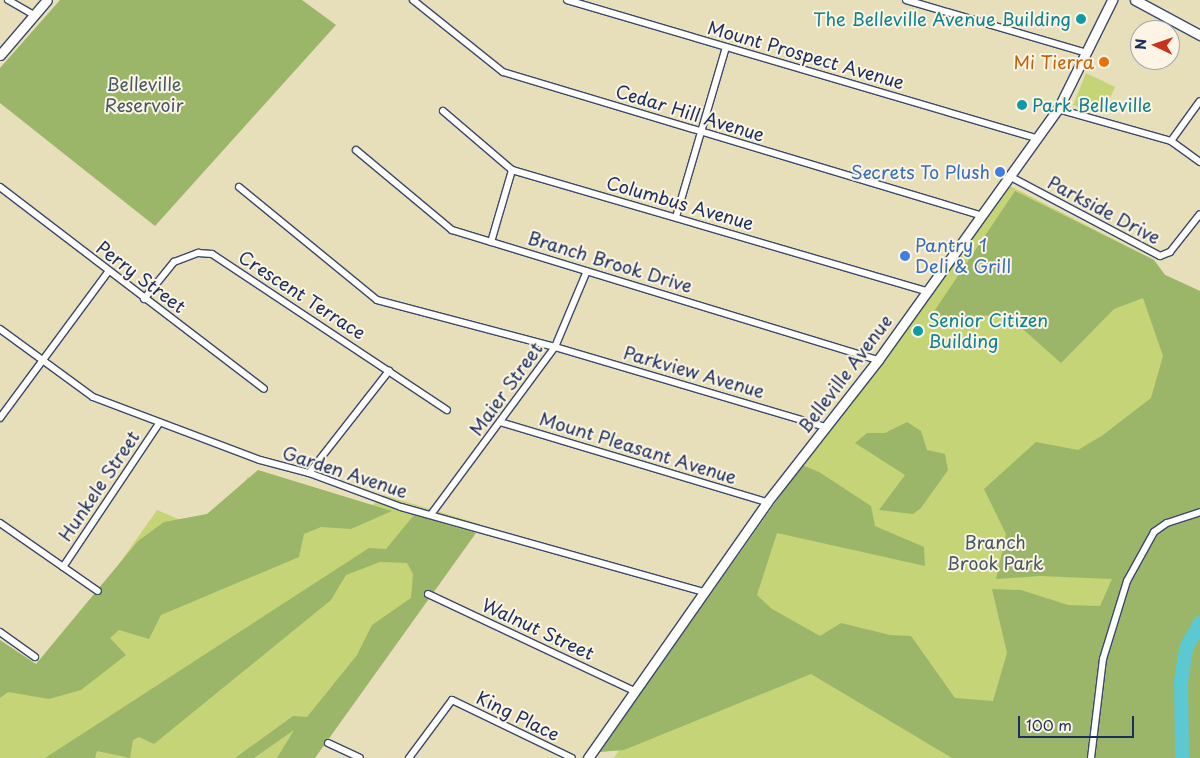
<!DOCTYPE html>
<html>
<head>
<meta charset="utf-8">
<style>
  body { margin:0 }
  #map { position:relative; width:1200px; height:758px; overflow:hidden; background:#e7dfba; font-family:"Playpen Sans",sans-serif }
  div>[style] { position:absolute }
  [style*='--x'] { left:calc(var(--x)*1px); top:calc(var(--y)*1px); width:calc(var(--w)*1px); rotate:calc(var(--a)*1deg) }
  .green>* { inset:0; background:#c4d477 }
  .forest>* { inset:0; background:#9bb668 }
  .river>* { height:14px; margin:-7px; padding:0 7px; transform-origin:7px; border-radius:7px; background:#5bc8d2 }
  .roads { filter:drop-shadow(1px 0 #3a496c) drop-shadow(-1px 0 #3a496c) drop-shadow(0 1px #3a496c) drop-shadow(0 -1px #3a496c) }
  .street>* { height:6px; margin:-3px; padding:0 3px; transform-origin:3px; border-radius:3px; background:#fff }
  .secondary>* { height:9px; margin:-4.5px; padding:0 4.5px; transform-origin:4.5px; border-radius:4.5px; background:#fff }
  .dots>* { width:14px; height:14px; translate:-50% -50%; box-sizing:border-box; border:2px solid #fcf5e5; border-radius:50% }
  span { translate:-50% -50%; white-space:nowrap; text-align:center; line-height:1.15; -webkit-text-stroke:4px #fcf5e5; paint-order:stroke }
  .culture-label { font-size:18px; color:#0d838f }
  .right { translate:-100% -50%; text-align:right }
  .left { translate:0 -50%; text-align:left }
  .street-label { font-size:18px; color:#1b2f5e }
  .food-label { font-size:18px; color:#c56008 }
  .park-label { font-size:18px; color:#455864 }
  .shop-label { font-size:18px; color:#366cbe }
  .north { position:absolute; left:1130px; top:20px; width:50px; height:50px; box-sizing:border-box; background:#fcf5e5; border:1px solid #a2a6af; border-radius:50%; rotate:273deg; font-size:14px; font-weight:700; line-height:20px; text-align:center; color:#1b2f5e }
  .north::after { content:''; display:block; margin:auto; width:18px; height:22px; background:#c8321e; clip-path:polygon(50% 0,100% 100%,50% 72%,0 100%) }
  .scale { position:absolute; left:1018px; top:716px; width:116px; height:22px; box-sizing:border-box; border:2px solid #1b2f5e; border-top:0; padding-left:6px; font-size:15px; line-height:18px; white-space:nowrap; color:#1b2f5e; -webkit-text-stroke:4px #fcf5e5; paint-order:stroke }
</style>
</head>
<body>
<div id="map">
  <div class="green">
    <i style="clip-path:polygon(1086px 73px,1115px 87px,1103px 114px,1073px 105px)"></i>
    <i style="clip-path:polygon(1010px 186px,1154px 260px,1165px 275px,1200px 291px,1200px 758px,614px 758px,619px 750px,599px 752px,802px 465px,892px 349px)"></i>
    <i style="clip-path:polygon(248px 477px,359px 518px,383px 495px,480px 524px,307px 758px,0 758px,0 646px,41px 675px,157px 510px,206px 531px)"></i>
  </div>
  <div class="forest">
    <i style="clip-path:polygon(60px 0,302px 0,336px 25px,155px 226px,0 103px,0 68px)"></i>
    <i style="clip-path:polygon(1015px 191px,1154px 260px,1165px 275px,1200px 291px,1200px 758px,952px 758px,811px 674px,624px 750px,599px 752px,802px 465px,819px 472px,871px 506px,875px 526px,924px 547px,925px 566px,777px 533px,757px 595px,772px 609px,820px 636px,841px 623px,890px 635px,911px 636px,955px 698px,993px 701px,1007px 653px,992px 589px,1021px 590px,1068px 605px,1100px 606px,1112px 579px,1040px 576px,996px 579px,1006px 534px,984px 489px,1036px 442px,1078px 450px,1103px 435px,1151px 398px,1163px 356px,1143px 298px,1114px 309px,1061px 363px,1006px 314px,945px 319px,933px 313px)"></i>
    <i style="clip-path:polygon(907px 422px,921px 431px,927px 450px,945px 454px,948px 470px,921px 508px,913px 514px,879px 510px,905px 475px,855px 443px,867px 433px,885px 433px)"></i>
    <i style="clip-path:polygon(258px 470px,392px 511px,351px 529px,321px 527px,304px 534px,299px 557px,161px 615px,149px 639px,119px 630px,110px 638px,126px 655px,81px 690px,49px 699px,8px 692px,0 698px,0 640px,36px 664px,138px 541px,164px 522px,207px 514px)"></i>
    <i style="clip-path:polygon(414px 515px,476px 533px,315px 758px,277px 758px,294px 730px,254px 758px,235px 758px,293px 716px,307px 717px,357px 655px,372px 625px,411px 598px,413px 574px,407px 563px,380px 562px,346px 575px,331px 600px,154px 744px,139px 737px,133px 740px,130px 758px,97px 751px,95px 758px,45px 758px,369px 548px,386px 549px)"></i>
  </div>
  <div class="river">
    <i style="--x:1182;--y:758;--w:77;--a:-90.7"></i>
    <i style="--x:1181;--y:681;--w:33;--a:-81"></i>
    <i style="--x:1186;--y:648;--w:29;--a:-61"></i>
  </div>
  <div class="roads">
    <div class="street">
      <i style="--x:8;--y:0;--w:30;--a:30"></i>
      <i style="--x:413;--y:0;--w:115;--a:38.7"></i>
      <i style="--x:503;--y:72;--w:498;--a:16.7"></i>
      <i style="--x:567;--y:0;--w:490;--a:16.4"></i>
      <i style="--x:906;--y:0;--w:189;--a:16.3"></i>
      <i style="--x:1058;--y:109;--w:117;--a:15.8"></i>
      <i style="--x:1171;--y:141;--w:36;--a:36"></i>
      <i style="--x:443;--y:111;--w:91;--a:40.5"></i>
      <i style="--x:512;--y:170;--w:432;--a:16.3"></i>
      <i style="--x:1171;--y:141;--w:49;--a:-54.1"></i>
      <i style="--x:356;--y:150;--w:125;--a:39.8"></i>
      <i style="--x:452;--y:230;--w:445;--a:17"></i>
      <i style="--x:1009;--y:176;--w:171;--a:27.9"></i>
      <i style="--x:1160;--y:256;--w:11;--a:-22"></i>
      <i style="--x:1170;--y:252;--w:48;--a:-51.7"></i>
      <i style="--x:0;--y:187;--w:332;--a:37.4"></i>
      <i style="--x:239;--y:187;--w:178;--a:39.3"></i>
      <i style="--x:377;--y:300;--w:184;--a:14.8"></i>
      <i style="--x:555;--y:347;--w:282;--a:16.5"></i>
      <i style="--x:676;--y:217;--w:177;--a:-73.6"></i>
      <i style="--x:491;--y:242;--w:75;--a:-73.7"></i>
      <i style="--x:144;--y:299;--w:48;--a:-51"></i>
      <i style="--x:174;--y:262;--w:26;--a:-21"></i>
      <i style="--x:198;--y:253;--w:14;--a:4"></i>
      <i style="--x:212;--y:254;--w:282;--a:33.6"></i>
      <i style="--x:0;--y:329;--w:115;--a:36.2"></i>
      <i style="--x:93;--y:397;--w:178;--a:20.7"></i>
      <i style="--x:260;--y:460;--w:51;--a:14.9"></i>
      <i style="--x:309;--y:473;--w:98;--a:20.3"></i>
      <i style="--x:401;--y:507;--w:314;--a:15.7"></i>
      <i style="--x:0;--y:418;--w:182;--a:-53.5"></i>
      <i style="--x:500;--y:422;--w:279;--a:16.7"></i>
      <i style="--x:309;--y:473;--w:130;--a:-51.9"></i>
      <i style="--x:432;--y:513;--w:207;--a:-53.5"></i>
      <i style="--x:555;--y:347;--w:82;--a:-67.2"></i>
      <i style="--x:0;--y:523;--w:119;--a:34.8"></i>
      <i style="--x:63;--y:567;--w:174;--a:-56.2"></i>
      <i style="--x:428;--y:594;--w:228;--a:25.2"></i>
      <i style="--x:0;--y:632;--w:43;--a:35.5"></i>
      <i style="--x:328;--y:743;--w:35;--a:25"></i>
      <i style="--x:409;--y:758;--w:72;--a:-53.4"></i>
      <i style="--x:452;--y:700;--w:133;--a:25.8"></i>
      <i style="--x:1091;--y:758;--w:100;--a:-83.1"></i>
      <i style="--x:1103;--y:659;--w:82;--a:-72.9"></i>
      <i style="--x:1127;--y:581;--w:56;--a:-61.1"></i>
      <i style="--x:1154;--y:532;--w:16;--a:-35"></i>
      <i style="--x:1167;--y:523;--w:35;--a:-18"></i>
    </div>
    <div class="secondary">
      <i style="--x:1135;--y:0;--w:74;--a:28.3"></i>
      <i style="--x:0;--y:55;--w:72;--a:-49.5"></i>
      <i style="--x:588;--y:758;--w:312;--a:-55"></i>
      <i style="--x:767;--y:502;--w:180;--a:-52"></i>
      <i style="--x:878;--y:360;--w:309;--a:-54.4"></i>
      <i style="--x:1058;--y:109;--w:122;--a:-63.6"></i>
    </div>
  </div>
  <div class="dots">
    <i style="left:1081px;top:19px;background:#0f9aa8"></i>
    <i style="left:1104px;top:62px;background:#e8710a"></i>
    <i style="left:1022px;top:105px;background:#0f9aa8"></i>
    <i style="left:1000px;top:172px;background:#3f7fe0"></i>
    <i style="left:905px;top:256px;background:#3f7fe0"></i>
    <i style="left:918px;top:331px;background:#0f9aa8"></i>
  </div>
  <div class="culture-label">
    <span class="right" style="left:1071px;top:19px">The Belleville Avenue Building</span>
    <span class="left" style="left:1032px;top:105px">Park Belleville</span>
    <span class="left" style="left:928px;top:331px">Senior Citizen<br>Building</span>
  </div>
  <div class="street-label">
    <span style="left:806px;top:55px;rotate:16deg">Mount Prospect Avenue</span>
    <span style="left:690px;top:113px;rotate:17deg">Cedar Hill Avenue</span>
    <span style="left:680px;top:203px;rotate:16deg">Columbus Avenue</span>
    <span style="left:1104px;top:210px;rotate:28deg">Parkside Drive</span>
    <span style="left:610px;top:262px;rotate:17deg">Branch Brook Drive</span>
    <span style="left:141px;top:277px;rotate:37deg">Perry Street</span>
    <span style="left:302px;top:295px;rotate:33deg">Crescent Terrace</span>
    <span style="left:694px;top:372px;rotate:16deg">Parkview Avenue</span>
    <span style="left:845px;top:374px;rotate:-53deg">Belleville Avenue</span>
    <span style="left:506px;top:389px;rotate:-54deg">Maier Street</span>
    <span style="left:638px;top:448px;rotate:17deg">Mount Pleasant Avenue</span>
    <span style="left:345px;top:472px;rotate:18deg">Garden Avenue</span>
    <span style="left:99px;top:486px;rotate:-56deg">Hunkele Street</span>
    <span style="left:538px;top:629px;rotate:25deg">Walnut Street</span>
    <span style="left:518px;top:716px;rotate:26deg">King Place</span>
  </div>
  <div class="food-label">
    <span class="right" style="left:1094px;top:62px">Mi Tierra</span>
  </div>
  <div class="park-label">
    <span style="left:144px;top:95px">Belleville<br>Reservoir</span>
    <span style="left:995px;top:553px">Branch<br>Brook Park</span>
  </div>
  <div class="shop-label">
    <span class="right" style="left:990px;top:172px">Secrets To Plush</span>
    <span class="left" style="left:915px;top:256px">Pantry 1<br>Deli &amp; Grill</span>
  </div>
  <div class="north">N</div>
  <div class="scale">100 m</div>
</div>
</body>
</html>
